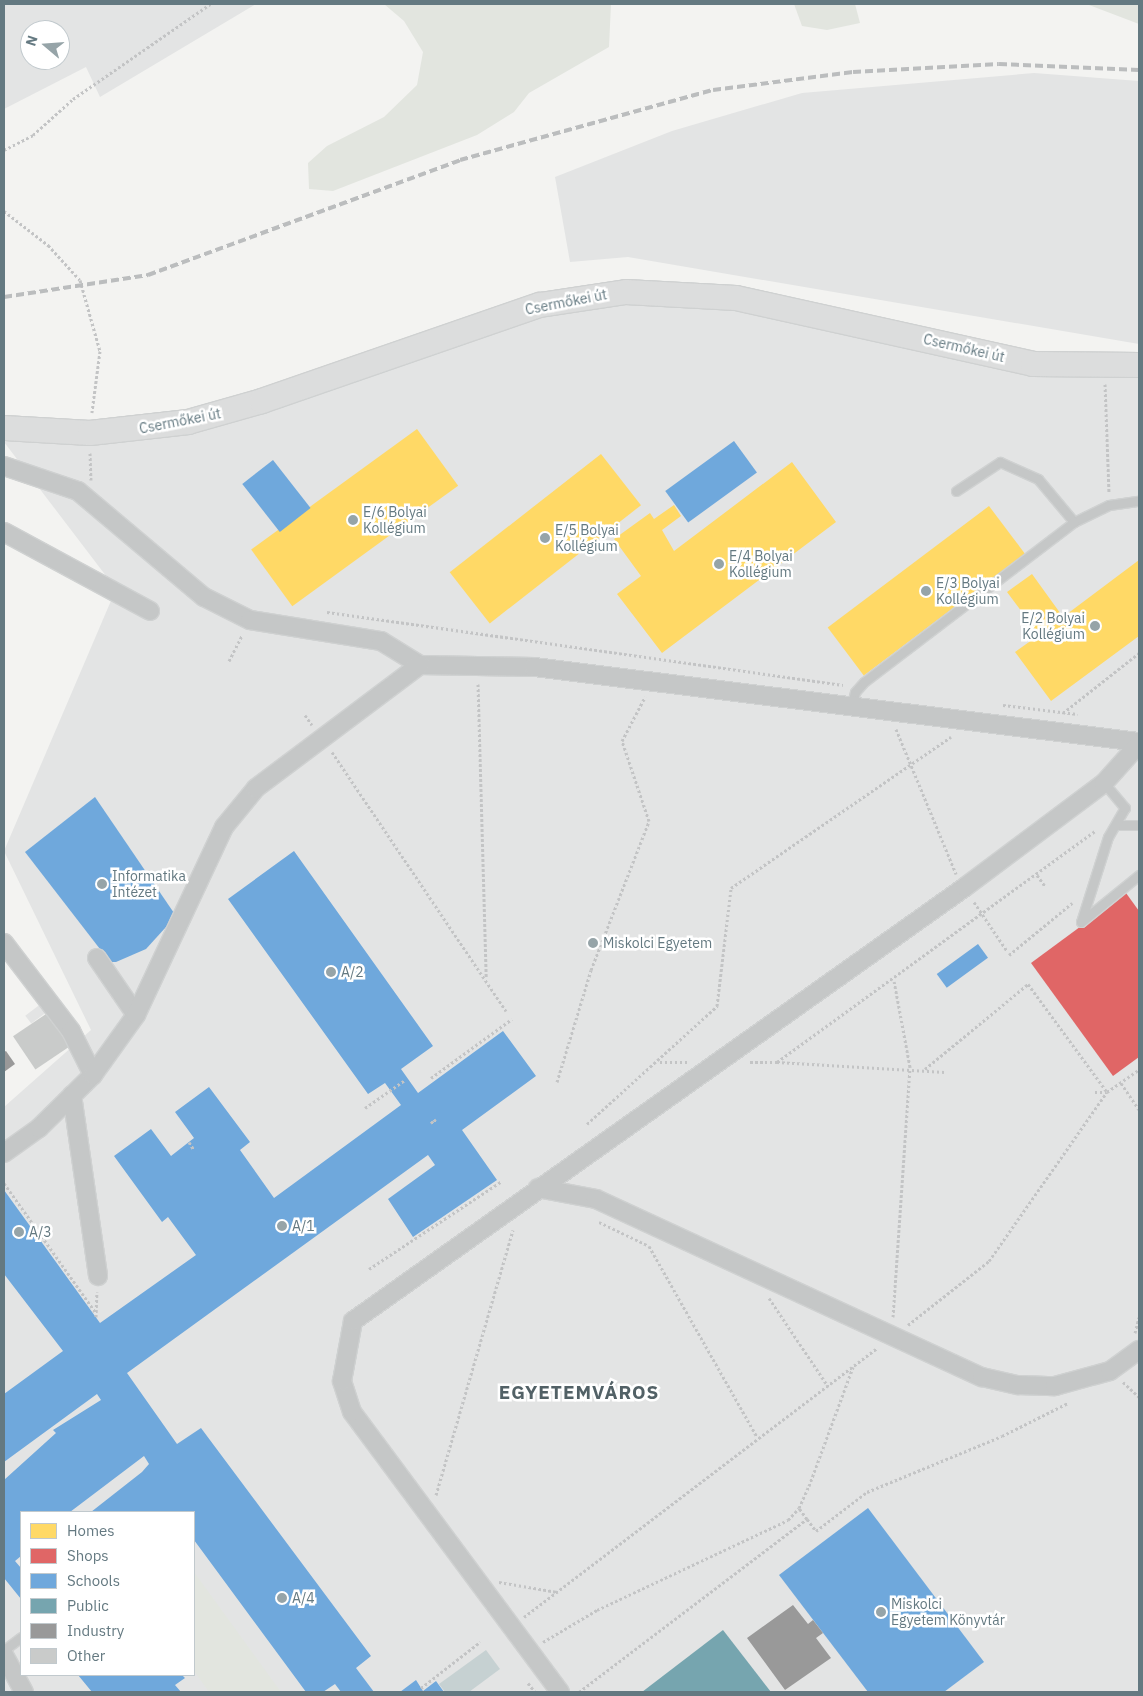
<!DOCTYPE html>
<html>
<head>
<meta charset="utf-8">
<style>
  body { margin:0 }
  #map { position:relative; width:1143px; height:1696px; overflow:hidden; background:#f3f3f1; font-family:"IBM Plex Sans",sans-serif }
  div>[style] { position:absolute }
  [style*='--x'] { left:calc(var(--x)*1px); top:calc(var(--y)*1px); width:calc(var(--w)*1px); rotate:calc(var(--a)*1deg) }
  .built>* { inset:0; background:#e3e4e4; transform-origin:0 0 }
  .green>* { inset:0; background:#e2e5df }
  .water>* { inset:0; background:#c6d1d2 }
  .homes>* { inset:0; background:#ffd966; transform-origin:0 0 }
  .shops>* { inset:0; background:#e06666 }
  .schools>* { inset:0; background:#6fa8dc; transform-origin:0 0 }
  .public>* { inset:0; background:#76a5af }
  .industry>* { inset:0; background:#999 }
  .building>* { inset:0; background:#c9cbca; transform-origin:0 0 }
  .path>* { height:3px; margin-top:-1.5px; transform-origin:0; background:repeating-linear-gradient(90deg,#c3c4c5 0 2.5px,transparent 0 5px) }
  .roads { filter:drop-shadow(1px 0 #cfd1d1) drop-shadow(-1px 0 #cfd1d1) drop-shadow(0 1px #cfd1d1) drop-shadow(0 -1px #cfd1d1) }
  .lane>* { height:9px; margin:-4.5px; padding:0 4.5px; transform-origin:4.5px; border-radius:4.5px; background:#c5c7c7 }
  .street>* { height:18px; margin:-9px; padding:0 9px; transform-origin:9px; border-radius:9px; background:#c5c7c7 }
  .secondary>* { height:24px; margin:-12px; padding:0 12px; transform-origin:12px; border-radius:12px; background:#dcdddd }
  .rail>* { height:4px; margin-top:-2px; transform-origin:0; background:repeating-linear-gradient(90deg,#bbbdbe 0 8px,transparent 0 12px) }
  .dots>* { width:14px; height:14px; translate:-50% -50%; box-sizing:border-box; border:2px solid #fff; border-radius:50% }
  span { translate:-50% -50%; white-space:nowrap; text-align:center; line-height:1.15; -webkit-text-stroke:5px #fff; paint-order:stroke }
  .street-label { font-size:14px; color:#647981 }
  .poi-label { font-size:14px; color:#647981 }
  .left { translate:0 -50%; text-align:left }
  .right { translate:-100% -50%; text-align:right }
  .district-label { font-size:19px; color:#526166; font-weight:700; letter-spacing:1px }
  .frame { position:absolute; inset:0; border:5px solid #647981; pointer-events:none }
  .legend { position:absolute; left:20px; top:1511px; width:175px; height:165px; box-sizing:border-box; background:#fff; border:1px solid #c1c9cd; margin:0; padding:6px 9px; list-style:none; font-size:15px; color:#647981 }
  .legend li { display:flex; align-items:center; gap:10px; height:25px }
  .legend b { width:25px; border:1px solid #c1c9cd }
  .north { position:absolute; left:20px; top:20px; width:50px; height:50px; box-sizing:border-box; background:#fff; border:1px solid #c1c9cd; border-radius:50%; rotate:288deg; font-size:14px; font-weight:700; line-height:20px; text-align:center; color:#647981 }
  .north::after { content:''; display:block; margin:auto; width:18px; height:22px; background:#96a4a8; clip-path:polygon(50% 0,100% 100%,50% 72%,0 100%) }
</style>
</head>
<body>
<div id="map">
  <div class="built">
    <i style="clip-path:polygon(evenodd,4px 4px,256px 4px,100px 97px,86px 67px,4px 109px,4px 4px,30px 30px,60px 30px,60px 60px,30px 60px,30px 30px)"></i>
    <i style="clip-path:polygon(1034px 73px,1139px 81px,1139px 344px,628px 257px,570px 262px,555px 177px,672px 131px,802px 93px)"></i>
    <i style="clip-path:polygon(evenodd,643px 293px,955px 355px,1139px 373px,1139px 1692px,4px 1692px,4px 1107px,91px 1030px,4px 851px,116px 589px,4px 442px,207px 425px,513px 321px,643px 293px,21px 1512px,194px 1512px,194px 1675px,21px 1675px,21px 1512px)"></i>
    <i style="left:42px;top:1003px;width:10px;height:21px;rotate:53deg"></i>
  </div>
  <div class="green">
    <i style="clip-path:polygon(384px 4px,611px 4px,609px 47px,529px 93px,514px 112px,477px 135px,333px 191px,309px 189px,308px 163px,327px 146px,384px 117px,417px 85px,423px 52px,404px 21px)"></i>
    <i style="clip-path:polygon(794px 4px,855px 4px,860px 23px,827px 30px,802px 26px)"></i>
    <i style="clip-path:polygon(1086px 4px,1139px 4px,1139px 24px,1089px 5px)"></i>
    <i style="clip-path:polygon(194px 1572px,281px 1692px,209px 1692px,194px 1671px)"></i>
  </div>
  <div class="water">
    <i style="clip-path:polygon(486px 1650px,500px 1669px,469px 1692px,445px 1692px,439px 1684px)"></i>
  </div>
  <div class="homes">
    <i style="left:417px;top:429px;width:70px;height:205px;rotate:54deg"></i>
    <i style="left:601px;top:454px;width:65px;height:192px;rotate:52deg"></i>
    <i style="clip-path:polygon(792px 462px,836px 522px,662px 653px,617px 594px,641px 576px,614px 539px,650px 513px,654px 519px,674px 505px,681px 516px,662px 530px,674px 551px)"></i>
    <i style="left:989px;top:506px;width:60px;height:202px;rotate:53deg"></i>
    <i style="clip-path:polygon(1139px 560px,1139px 636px,1051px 701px,1015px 652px,1039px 635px,1007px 592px,1032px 574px,1063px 617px)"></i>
  </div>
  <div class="shops">
    <i style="clip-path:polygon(1126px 893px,1139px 911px,1139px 1057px,1113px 1076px,1031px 963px)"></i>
  </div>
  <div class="schools">
    <i style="left:734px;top:441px;width:39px;height:85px;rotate:54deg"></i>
    <i style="left:273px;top:460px;width:61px;height:39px;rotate:52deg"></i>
    <i style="clip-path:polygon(95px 797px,176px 916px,146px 949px,116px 962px,110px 962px,25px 852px)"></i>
    <i style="clip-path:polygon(294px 851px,433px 1046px,401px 1069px,418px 1093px,503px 1031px,536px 1076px,462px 1130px,497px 1180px,413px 1237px,388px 1199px,435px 1165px,428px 1155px,127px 1373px,177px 1444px,201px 1428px,371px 1656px,356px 1668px,374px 1692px,341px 1692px,335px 1684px,323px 1692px,306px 1692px,194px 1540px,194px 1512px,91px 1512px,142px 1472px,149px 1464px,144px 1456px,70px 1512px,21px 1512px,21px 1556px,15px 1561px,21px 1568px,21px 1599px,4px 1578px,4px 1480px,56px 1433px,53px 1430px,101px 1400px,97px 1394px,4px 1462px,4px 1394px,63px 1351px,4px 1274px,4px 1190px,100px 1323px,196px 1255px,168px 1217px,162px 1222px,114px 1156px,151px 1129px,171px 1156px,194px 1138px,175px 1112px,209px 1087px,250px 1142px,240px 1150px,274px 1198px,401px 1105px,385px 1083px,368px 1094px,228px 899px)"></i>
    <i style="left:978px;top:944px;width:17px;height:51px;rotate:54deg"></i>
    <i style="clip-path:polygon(868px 1508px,984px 1662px,944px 1692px,868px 1692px,779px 1575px)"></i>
    <i style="clip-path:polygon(78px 1675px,182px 1675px,185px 1678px,175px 1685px,181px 1692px,92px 1692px)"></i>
    <i style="clip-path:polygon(416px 1680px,423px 1691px,436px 1681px,444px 1692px,400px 1692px)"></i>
  </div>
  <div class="public">
    <i style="clip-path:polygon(723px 1630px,771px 1692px,642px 1692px)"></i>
  </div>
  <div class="industry">
    <i style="clip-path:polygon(6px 1051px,15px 1064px,4px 1072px,4px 1052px)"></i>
    <i style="clip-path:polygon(793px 1605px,808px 1624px,813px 1620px,823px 1633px,816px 1638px,831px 1658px,785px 1690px,747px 1638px)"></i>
  </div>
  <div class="building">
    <i style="left:52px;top:1010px;width:40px;height:47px;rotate:56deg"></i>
  </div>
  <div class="path">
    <i style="--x:4;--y:150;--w:33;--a:-27"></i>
    <i style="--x:33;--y:135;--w:54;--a:-42"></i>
    <i style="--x:73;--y:99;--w:167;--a:-34.7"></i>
    <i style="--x:4;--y:211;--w:56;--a:37.7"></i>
    <i style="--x:48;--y:245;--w:47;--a:47.6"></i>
    <i style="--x:80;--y:280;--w:74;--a:74.3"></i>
    <i style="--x:100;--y:351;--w:62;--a:97.5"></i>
    <i style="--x:1105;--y:384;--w:108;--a:87.9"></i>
    <i style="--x:90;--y:453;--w:27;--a:88"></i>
    <i style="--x:327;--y:612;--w:521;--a:8.05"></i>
    <i style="--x:229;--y:661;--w:29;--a:-63"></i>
    <i style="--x:478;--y:684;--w:293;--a:88.4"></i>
    <i style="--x:1003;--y:705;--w:75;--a:6.9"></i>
    <i style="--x:1063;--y:713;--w:97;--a:-38.3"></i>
    <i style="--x:305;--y:715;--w:12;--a:55"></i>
    <i style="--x:896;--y:729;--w:157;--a:67.5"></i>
    <i style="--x:332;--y:752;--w:312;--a:56.1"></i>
    <i style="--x:1037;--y:875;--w:14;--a:54"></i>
    <i style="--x:974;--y:902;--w:59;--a:56"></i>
    <i style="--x:1009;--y:955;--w:82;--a:-39.5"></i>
    <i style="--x:660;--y:1062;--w:29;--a:0"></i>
    <i style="--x:750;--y:1062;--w:27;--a:0"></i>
    <i style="--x:777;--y:1062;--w:394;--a:-36"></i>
    <i style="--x:777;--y:1062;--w:168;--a:3.4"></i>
    <i style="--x:925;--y:1069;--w:134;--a:-39.5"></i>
    <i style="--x:1028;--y:984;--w:134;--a:53.8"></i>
    <i style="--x:431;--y:1078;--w:100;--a:-36.1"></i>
    <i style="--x:557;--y:1082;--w:117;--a:-73.1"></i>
    <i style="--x:591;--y:970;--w:160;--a:-68.7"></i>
    <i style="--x:649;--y:821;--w:84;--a:-108.6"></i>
    <i style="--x:622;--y:741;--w:50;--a:-62.4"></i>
    <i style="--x:1121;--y:1083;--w:32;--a:56"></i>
    <i style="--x:1095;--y:1092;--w:11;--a:0"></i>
    <i style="--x:365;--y:1108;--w:49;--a:-35"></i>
    <i style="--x:434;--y:1119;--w:4;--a:56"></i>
    <i style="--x:431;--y:1121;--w:4;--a:45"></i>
    <i style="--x:587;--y:1124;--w:176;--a:-42.2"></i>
    <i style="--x:717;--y:1006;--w:119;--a:-83.2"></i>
    <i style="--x:731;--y:888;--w:267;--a:-34.5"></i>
    <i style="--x:189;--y:1142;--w:9;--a:58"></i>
    <i style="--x:4;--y:1183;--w:159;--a:54.7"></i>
    <i style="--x:599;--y:1222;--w:55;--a:25.6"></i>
    <i style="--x:649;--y:1246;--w:219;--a:60.5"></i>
    <i style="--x:369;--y:1269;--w:159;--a:-33.5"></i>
    <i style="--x:769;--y:1298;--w:106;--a:56.2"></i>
    <i style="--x:96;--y:1317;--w:25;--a:-88"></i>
    <i style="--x:893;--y:1317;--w:251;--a:-86.1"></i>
    <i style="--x:910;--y:1067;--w:87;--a:-100.5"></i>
    <i style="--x:908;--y:1325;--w:103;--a:-38.3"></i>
    <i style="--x:989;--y:1261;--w:206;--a:-55.1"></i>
    <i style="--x:1107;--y:1092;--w:39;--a:-35"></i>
    <i style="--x:1135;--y:1333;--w:16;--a:-76"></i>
    <i style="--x:1123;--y:1382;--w:22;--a:43"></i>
    <i style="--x:436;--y:1495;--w:276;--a:-73.8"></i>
    <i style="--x:807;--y:1519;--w:15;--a:53"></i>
    <i style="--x:816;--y:1531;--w:64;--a:-37.4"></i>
    <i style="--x:867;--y:1492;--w:146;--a:-22.5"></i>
    <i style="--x:1002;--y:1436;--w:74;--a:-26.6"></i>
    <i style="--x:499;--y:1582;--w:59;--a:9.8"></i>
    <i style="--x:524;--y:1617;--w:444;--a:-37.3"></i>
    <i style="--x:543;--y:1642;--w:63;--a:-30.7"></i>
    <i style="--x:597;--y:1610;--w:211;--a:-25.2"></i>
    <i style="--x:788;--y:1520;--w:16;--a:-47"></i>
    <i style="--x:799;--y:1508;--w:24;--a:-66"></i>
    <i style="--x:809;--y:1486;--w:127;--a:-69.7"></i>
    <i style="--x:528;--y:1683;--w:11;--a:52"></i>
    <i style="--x:421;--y:1688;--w:75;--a:-37.9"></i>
    <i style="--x:579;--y:1692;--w:286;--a:-37.2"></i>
    <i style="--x:807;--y:1519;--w:14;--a:-126"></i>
  </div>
  <div class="roads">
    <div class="lane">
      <i style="--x:956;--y:491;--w:53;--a:-33.4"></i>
      <i style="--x:1000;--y:462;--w:42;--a:24.1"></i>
      <i style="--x:1038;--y:479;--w:56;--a:50.1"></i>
      <i style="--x:1074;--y:522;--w:39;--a:-26"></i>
      <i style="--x:1109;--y:505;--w:30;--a:-8"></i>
      <i style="--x:851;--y:709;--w:17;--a:-77"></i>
      <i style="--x:855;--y:692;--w:13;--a:-48"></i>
      <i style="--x:864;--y:682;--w:264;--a:-37.3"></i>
      <i style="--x:1119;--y:825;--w:20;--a:0"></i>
      <i style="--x:1081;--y:922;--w:89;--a:-72.4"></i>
      <i style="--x:1108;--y:837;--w:34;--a:-60"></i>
      <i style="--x:1125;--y:808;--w:33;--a:-130"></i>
      <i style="--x:1081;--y:922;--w:75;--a:-39"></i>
      <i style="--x:4;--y:1650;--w:21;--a:-37"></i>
    </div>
    <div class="street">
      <i style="--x:4;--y:466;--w:78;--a:18.7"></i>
      <i style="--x:78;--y:491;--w:165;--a:40.1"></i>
      <i style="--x:204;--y:597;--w:51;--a:26.6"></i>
      <i style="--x:250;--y:620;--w:133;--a:9.1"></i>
      <i style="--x:381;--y:641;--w:46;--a:31.6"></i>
      <i style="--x:420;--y:665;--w:114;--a:1"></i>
      <i style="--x:534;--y:667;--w:610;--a:7.07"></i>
      <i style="--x:4;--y:532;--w:166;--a:28.4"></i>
      <i style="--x:4;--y:943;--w:111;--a:52.7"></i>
      <i style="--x:71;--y:1031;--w:49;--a:63.4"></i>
      <i style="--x:97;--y:958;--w:69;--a:55.6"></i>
      <i style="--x:72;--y:1095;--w:183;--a:81.8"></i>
      <i style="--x:4;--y:1153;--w:43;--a:-35.5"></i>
      <i style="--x:39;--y:1128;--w:76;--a:-44.5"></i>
      <i style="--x:93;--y:1075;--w:74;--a:-54.4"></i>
      <i style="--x:136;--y:1015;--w:208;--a:-64.9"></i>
      <i style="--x:224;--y:827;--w:50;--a:-50.6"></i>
      <i style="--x:256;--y:788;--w:205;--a:-36.9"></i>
      <i style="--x:538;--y:1188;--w:59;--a:10.7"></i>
      <i style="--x:596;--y:1199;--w:425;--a:24.8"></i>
      <i style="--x:982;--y:1377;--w:37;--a:13"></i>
      <i style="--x:1018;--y:1385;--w:37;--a:2"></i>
      <i style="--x:1055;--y:1386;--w:57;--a:-15.3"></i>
      <i style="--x:1110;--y:1371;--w:36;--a:-36"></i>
      <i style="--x:4;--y:1655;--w:42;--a:61.6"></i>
      <i style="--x:560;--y:1692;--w:349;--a:-126.6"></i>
      <i style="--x:352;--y:1412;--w:33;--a:-108"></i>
      <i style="--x:342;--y:1381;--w:61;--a:-79.6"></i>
      <i style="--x:353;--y:1321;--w:750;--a:-35.34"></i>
      <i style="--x:965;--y:887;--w:174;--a:-36.8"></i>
      <i style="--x:1104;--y:783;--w:52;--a:-48.1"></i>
    </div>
    <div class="secondary">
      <i style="--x:4;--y:428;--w:86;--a:3.3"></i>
      <i style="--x:90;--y:433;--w:99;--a:-6.4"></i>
      <i style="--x:188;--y:422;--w:77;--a:-15.8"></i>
      <i style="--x:262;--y:401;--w:294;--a:-19.1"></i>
      <i style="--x:540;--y:305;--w:87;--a:-8.6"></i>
      <i style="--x:626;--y:292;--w:110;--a:3.1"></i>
      <i style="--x:736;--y:298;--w:304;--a:12.5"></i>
      <i style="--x:1033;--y:364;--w:106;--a:0.5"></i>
    </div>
  </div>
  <div class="rail">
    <i style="--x:4;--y:297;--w:146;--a:-8.7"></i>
    <i style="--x:148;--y:275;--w:333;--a:-20.2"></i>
    <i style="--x:460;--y:160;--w:263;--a:-15.5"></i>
    <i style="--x:713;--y:90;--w:141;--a:-7.3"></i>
    <i style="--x:853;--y:72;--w:146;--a:-3.1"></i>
    <i style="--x:999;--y:64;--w:140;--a:2.5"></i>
  </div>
  <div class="dots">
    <i style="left:353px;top:520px;background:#96a4a8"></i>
    <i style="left:545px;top:538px;background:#96a4a8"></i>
    <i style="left:719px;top:564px;background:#96a4a8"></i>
    <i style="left:926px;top:591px;background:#96a4a8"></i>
    <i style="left:1095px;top:626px;background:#96a4a8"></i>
    <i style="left:102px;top:884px;background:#96a4a8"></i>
    <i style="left:593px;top:943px;background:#96a4a8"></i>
    <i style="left:331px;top:972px;background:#96a4a8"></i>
    <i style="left:282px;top:1226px;background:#96a4a8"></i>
    <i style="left:19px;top:1232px;background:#96a4a8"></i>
    <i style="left:282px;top:1598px;background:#96a4a8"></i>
    <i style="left:881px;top:1612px;background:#96a4a8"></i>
  </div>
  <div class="street-label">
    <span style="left:566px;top:302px;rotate:-11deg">Csermőkei út</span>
    <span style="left:964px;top:348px;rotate:13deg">Csermőkei út</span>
    <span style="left:180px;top:421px;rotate:-11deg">Csermőkei út</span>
  </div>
  <div class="poi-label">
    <span class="left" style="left:363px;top:520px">E/6 Bolyai<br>Kollégium</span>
    <span class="left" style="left:555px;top:538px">E/5 Bolyai<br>Kollégium</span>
    <span class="left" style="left:729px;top:564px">E/4 Bolyai<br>Kollégium</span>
    <span class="left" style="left:936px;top:591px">E/3 Bolyai<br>Kollégium</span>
    <span class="right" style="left:1085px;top:626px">E/2 Bolyai<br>Kollégium</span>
    <span class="left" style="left:112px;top:884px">Informatika<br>Intézet</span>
    <span class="left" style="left:603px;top:943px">Miskolci Egyetem</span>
    <span class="left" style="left:341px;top:972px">A/2</span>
    <span class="left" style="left:292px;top:1226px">A/1</span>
    <span class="left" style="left:29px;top:1232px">A/3</span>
    <span class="left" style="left:292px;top:1598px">A/4</span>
    <span class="left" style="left:891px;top:1612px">Miskolci<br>Egyetem Könyvtár</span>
  </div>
  <div class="district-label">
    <span style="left:579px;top:1393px">EGYETEMVÁROS</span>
  </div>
  <div class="frame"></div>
  <ul class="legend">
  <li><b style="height:14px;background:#ffd966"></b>Homes</li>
  <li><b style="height:14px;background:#e06666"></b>Shops</li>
  <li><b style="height:14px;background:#6fa8dc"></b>Schools</li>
  <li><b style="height:14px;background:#76a5af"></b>Public</li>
  <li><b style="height:14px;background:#999"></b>Industry</li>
  <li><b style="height:14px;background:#c9cbca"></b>Other</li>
  </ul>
  <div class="north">N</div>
</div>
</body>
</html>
